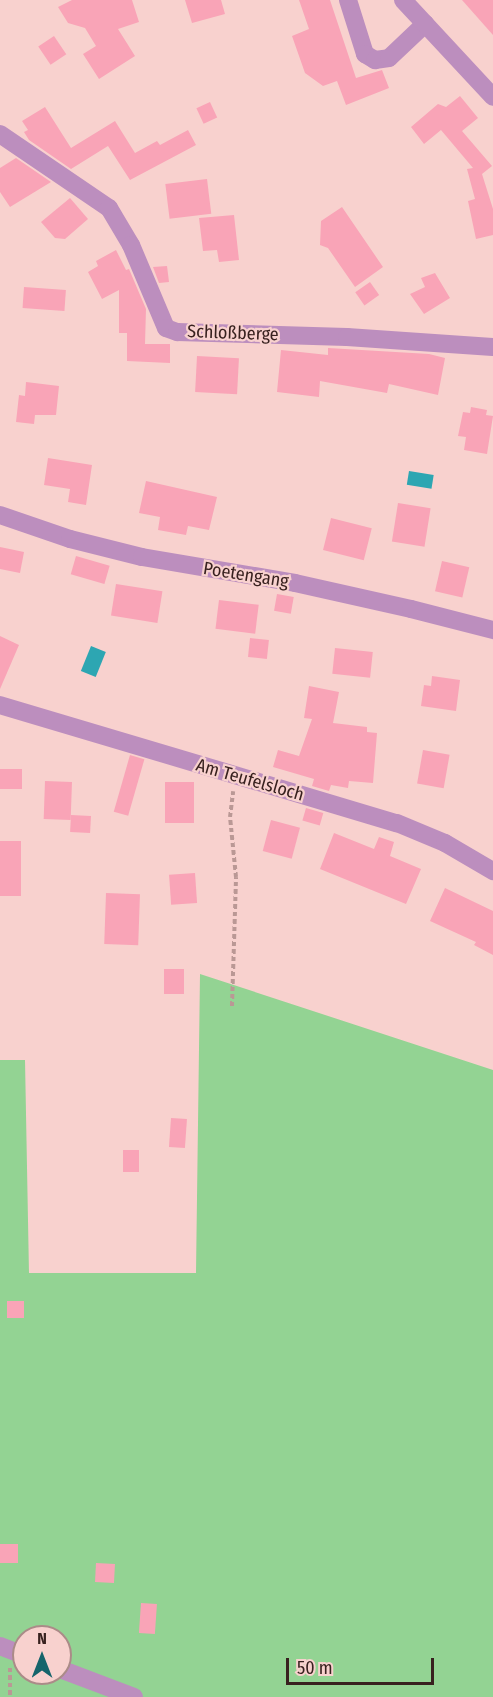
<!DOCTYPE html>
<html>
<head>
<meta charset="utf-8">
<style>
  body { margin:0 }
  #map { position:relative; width:493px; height:1697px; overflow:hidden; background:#f8d1ce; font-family:"Fira Sans Condensed",sans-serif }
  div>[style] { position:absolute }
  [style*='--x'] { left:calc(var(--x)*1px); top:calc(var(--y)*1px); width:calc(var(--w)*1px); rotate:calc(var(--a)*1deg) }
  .green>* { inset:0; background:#93d393 }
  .water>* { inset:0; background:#2da6b2; transform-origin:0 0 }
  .building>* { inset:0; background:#f9a4b7; transform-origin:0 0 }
  .path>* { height:4px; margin-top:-2px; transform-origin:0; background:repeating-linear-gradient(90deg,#ba9895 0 4.5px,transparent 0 7.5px) }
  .minor>* { height:18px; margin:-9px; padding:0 9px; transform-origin:9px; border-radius:9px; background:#bc8ebe }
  span { translate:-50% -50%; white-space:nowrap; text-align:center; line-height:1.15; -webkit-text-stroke:4.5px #f8d1ce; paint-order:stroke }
  .street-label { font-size:18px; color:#38211f }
  .north { position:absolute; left:12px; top:1625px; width:60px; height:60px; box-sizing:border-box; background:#f8d1ce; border:2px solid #ab8b88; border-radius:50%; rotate:0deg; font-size:16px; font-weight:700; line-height:24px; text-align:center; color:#38211f }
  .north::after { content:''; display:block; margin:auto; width:21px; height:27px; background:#16646b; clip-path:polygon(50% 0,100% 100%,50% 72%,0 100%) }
  .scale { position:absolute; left:286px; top:1658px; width:148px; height:27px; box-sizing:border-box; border:3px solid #38211f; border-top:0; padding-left:8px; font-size:18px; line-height:21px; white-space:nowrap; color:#38211f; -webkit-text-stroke:4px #f8d1ce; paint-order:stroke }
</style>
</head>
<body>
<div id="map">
  <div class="green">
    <i style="clip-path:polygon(evenodd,200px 974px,493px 1070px,493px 1697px,0 1697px,0 1060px,25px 1060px,29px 1273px,196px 1273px,200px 974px,24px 1637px,60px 1637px,60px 1673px,24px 1673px,24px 1637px)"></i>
  </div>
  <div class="water">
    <i style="left:409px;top:471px;width:25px;height:14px;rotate:9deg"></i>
    <i style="left:91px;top:646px;width:16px;height:27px;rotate:22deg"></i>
  </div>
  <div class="building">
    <i style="clip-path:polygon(72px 0,132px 0,139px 22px,118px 29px,135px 56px,99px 79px,83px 54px,96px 46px,85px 28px,68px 23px,58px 7px)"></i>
    <i style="clip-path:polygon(185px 0,221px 0,225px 14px,192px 23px)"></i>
    <i style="clip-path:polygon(299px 0,330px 0,356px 78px,382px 70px,389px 88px,346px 105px,337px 81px,323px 86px,305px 73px,292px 36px,309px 29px)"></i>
    <i style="clip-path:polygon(462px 0,493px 0,493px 35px)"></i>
    <i style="left:54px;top:36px;width:22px;height:19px;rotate:56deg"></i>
    <i style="clip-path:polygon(460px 96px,478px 118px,462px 131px,492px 166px,482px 174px,493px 209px,493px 235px,476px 239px,468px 201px,475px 199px,467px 169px,473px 168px,441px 130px,424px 144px,411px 127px,438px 104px,446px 107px)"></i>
    <i style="left:210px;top:102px;width:17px;height:15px;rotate:65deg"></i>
    <i style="clip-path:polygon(45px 107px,71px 148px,115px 121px,135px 153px,157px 141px,160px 145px,188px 130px,196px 145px,130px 180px,108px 146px,71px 169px,29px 140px,24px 132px,28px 130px,22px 121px)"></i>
    <i style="clip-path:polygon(16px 158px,51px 182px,10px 207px,0 192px,0 168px)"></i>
    <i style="left:207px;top:179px;width:35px;height:42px;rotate:83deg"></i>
    <i style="clip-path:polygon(70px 198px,88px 219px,65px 239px,55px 238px,41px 222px)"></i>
    <i style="clip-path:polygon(342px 207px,383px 267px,355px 287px,328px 248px,320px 245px,321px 221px)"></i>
    <i style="clip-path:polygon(234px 215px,239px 260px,219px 262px,217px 250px,203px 251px,199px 218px)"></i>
    <i style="clip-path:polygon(116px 250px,126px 270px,129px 269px,146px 309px,145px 344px,170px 344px,170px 363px,127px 361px,127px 333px,119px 333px,119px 290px,102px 299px,88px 272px,98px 266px,96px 261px)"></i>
    <i style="clip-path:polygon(167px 266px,169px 282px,159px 283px,153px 267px)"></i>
    <i style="clip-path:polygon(435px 273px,450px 298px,424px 314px,410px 294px,425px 287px,421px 278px)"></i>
    <i style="left:370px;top:282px;width:16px;height:18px;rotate:55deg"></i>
    <i style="left:24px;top:287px;width:42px;height:21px;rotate:4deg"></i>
    <i style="clip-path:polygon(328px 348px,429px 354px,445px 358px,438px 395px,389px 384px,387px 393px,320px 381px,319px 397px,277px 392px,281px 350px,328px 355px)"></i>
    <i style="left:197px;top:356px;width:42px;height:36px;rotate:3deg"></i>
    <i style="clip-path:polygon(26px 382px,59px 386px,56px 415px,35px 415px,34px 424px,16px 422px,19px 395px,25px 396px)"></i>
    <i style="clip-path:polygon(471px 407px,487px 410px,486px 415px,493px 416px,487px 454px,464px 450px,466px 437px,458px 436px,463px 412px,470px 413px)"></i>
    <i style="clip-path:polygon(48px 458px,92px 465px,86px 505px,68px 502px,70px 489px,44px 485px)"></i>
    <i style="clip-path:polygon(146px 481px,217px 497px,209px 530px,188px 526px,186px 535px,158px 530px,160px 517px,139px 513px)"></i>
    <i style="left:398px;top:503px;width:33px;height:39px;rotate:9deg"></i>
    <i style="left:331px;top:518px;width:42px;height:33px;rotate:14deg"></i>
    <i style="clip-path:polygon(0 547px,24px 552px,20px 573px,0 569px)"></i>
    <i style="left:76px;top:556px;width:35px;height:19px;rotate:16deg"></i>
    <i style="left:442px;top:561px;width:28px;height:31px;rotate:13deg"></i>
    <i style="left:116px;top:584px;width:47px;height:32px;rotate:9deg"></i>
    <i style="left:277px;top:594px;width:17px;height:17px;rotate:10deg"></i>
    <i style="left:219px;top:600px;width:40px;height:29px;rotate:7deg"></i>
    <i style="clip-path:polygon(0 636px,19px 645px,0 689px)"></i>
    <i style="left:250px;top:638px;width:19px;height:19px;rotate:6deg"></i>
    <i style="left:335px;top:648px;width:38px;height:26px;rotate:6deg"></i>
    <i style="clip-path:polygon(432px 676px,460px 680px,456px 711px,421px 706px,424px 685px,431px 686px)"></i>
    <i style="clip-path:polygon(309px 686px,339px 692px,333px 723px,367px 727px,367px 732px,377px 733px,373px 783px,349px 781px,348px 788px,331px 785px,329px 791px,312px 786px,314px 779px,273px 767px,278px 750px,299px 756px,312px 719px,304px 718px)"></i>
    <i style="left:423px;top:750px;width:27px;height:34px;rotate:10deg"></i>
    <i style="left:130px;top:755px;width:15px;height:59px;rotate:16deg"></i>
    <i style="left:0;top:769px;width:22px;height:20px"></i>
    <i style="left:45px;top:781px;width:27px;height:38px;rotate:2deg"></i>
    <i style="left:165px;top:782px;width:29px;height:41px"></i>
    <i style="left:306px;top:808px;width:18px;height:13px;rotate:16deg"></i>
    <i style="left:71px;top:815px;width:20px;height:17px;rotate:3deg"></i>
    <i style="left:271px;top:820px;width:30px;height:32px;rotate:15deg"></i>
    <i style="clip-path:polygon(334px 833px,374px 849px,379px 837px,394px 842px,390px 856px,421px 869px,406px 904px,320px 869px)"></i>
    <i style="left:0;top:841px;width:21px;height:55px"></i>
    <i style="left:195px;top:873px;width:30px;height:26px;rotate:86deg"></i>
    <i style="clip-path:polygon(445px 888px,493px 911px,493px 955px,474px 945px,476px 942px,430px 921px)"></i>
    <i style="left:106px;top:893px;width:34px;height:51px;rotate:2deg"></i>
    <i style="left:164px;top:969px;width:20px;height:25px"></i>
    <i style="left:171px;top:1118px;width:16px;height:29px;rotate:4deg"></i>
    <i style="left:123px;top:1150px;width:16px;height:22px"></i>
    <i style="left:24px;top:1301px;width:17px;height:17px;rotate:90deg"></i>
    <i style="left:0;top:1544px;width:18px;height:19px"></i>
    <i style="left:96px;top:1563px;width:19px;height:19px;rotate:3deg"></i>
    <i style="left:141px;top:1603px;width:16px;height:30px;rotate:4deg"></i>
  </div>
  <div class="path">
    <i style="--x:232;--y:1006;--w:129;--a:-88.2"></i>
    <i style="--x:236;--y:877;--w:60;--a:-95.7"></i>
    <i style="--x:230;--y:817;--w:26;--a:-83"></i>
    <i style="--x:10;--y:1668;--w:29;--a:90"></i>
  </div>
  <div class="minor">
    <i style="--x:348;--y:0;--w:57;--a:72.5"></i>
    <i style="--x:365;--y:54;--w:12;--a:31"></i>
    <i style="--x:375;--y:60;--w:14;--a:-8"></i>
    <i style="--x:389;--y:58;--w:50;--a:-43.4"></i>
    <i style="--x:403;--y:0;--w:132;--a:47.1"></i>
    <i style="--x:0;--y:134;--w:132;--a:34.2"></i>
    <i style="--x:109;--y:208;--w:43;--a:59.3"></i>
    <i style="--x:131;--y:245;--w:90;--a:67.1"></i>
    <i style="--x:166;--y:328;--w:12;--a:20"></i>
    <i style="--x:177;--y:332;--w:170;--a:1.7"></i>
    <i style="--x:347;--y:337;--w:146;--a:3.9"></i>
    <i style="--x:0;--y:515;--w:74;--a:18.9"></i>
    <i style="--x:70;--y:539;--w:74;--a:14"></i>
    <i style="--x:142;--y:557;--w:155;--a:9.6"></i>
    <i style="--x:295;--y:583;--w:119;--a:12.6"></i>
    <i style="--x:411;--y:609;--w:85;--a:14.4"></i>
    <i style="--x:0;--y:705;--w:414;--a:16.6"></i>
    <i style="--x:397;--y:823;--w:52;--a:22.6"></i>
    <i style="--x:445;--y:843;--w:56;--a:30.3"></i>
    <i style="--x:0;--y:1646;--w:26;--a:21"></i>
    <i style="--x:60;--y:1669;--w:79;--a:20.7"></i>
  </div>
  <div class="street-label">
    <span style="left:233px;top:333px;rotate:2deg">Schloßberge</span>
    <span style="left:246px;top:575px;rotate:9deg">Poetengang</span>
    <span style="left:250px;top:780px;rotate:16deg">Am Teufelsloch</span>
  </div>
  <div class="north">N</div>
  <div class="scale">50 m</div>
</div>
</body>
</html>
